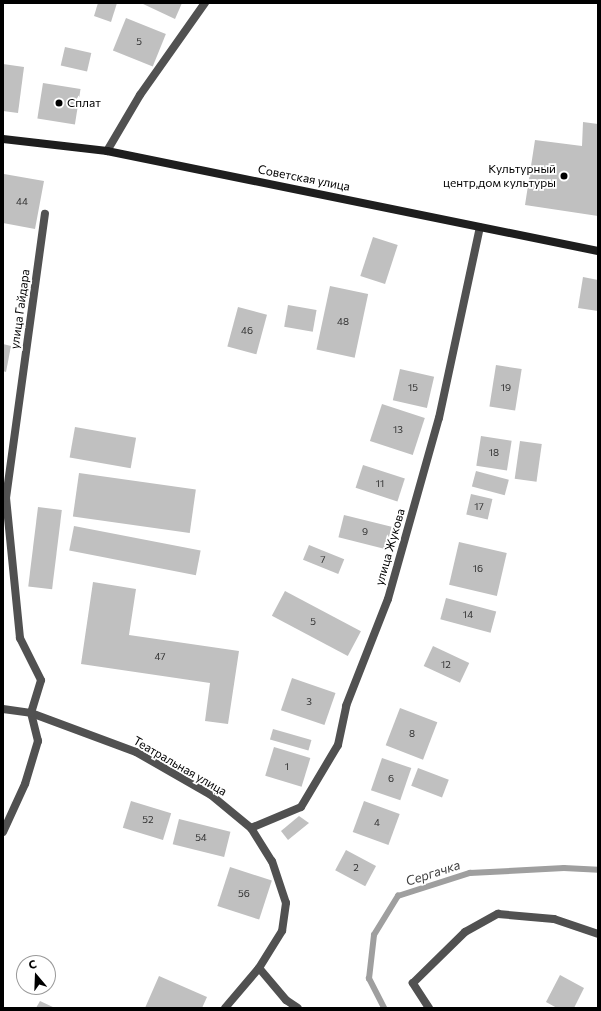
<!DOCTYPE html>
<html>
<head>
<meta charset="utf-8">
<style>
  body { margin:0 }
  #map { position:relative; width:601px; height:1011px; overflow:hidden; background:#fff; font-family:Commissioner,sans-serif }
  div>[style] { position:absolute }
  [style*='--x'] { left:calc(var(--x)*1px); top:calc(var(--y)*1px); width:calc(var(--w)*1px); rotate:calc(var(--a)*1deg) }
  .stream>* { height:5.5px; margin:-2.75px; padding:0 2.75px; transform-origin:2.75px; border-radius:2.75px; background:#9f9f9f }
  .building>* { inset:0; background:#c0c0c0; transform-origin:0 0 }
  .service>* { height:8px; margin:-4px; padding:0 4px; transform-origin:4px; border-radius:4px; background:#515151 }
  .minor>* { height:8px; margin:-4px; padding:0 4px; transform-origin:4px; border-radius:4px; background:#515151 }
  .secondary>* { height:8px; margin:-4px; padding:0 4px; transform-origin:4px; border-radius:4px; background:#1e1e1e }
  .dots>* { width:11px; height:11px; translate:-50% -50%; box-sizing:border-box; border:2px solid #fff; border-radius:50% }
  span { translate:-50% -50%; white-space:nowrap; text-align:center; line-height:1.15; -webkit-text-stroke:3.5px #fff; paint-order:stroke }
  .number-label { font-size:10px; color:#303030 }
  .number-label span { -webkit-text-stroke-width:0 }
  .poi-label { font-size:12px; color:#000 }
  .left { translate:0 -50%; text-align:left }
  .right { translate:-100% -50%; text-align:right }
  .street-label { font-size:12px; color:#000 }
  .water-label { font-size:13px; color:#404040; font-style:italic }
  .frame { position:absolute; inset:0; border:4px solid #000; pointer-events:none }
  .north { position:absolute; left:16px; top:955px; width:40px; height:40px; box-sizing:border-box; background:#fff; border:1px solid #999; border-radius:50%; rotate:341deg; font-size:11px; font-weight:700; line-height:16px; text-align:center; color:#000 }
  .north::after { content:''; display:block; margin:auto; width:14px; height:18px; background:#000; clip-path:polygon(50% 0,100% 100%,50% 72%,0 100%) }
</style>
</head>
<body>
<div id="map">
  <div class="stream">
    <i style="--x:384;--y:1008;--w:33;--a:-117"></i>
    <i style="--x:369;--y:979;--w:44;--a:-83.5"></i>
    <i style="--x:374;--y:935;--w:46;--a:-58.4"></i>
    <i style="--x:398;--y:896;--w:76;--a:-17.7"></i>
    <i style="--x:470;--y:873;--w:94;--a:-3"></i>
    <i style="--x:564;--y:868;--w:34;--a:3"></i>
  </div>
  <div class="building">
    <i style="clip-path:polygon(98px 3px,117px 3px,111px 22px,94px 16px)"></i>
    <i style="clip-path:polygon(141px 3px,182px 3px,175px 19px)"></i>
    <i style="left:126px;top:18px;width:43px;height:35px;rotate:22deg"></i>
    <i style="left:65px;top:47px;width:27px;height:19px;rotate:13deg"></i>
    <i style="clip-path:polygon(3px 64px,24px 67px,18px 113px,3px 111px)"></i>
    <i style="left:43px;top:83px;width:38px;height:36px;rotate:9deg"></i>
    <i style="clip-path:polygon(583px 122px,598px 124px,598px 216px,525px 205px,535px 140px,582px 146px)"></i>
    <i style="clip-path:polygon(4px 174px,44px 181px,35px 229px,3px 223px)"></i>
    <i style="left:373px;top:237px;width:26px;height:41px;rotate:18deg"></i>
    <i style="clip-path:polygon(583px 277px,598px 280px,598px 311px,578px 308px)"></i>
    <i style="left:330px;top:286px;width:39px;height:65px;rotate:12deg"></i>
    <i style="left:288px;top:305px;width:29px;height:22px;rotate:10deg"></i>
    <i style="left:238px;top:307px;width:30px;height:41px;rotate:15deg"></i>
    <i style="clip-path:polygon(3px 344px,11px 346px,6px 372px,3px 371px)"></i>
    <i style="left:496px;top:365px;width:26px;height:42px;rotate:9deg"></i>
    <i style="left:400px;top:369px;width:35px;height:32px;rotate:13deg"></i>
    <i style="left:382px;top:404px;width:45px;height:39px;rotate:18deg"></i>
    <i style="left:75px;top:427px;width:62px;height:31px;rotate:10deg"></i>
    <i style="left:481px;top:436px;width:31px;height:30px;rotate:9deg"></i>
    <i style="left:520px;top:441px;width:22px;height:38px;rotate:8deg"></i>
    <i style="left:363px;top:465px;width:44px;height:24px;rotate:18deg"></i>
    <i style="left:476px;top:471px;width:34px;height:16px;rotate:15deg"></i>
    <i style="left:79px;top:473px;width:118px;height:44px;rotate:8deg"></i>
    <i style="left:471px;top:494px;width:22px;height:21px;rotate:13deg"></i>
    <i style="left:38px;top:507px;width:24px;height:80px;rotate:7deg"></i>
    <i style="left:344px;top:515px;width:49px;height:23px;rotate:14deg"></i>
    <i style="left:74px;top:526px;width:129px;height:25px;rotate:11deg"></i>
    <i style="left:459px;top:542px;width:49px;height:44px;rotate:13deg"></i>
    <i style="left:309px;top:545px;width:38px;height:16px;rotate:22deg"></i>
    <i style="clip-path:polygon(93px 582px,136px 589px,129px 635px,239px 651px,228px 724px,205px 721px,210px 683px,81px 664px)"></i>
    <i style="left:285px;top:591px;width:86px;height:28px;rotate:28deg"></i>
    <i style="left:446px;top:598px;width:52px;height:22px;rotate:15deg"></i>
    <i style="left:433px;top:646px;width:40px;height:22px;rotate:25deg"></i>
    <i style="left:292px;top:678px;width:46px;height:34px;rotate:19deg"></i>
    <i style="left:400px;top:708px;width:40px;height:40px;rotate:21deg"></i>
    <i style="left:273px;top:729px;width:40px;height:11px;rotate:16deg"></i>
    <i style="left:274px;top:747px;width:38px;height:30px;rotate:17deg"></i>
    <i style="left:382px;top:758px;width:31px;height:34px;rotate:19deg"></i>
    <i style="left:418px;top:768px;width:33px;height:19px;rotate:21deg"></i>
    <i style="left:131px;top:801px;width:42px;height:28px;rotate:17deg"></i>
    <i style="left:364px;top:801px;width:38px;height:33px;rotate:20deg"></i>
    <i style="clip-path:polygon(299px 816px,309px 823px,288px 840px,281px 831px)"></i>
    <i style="left:179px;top:819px;width:53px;height:26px;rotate:14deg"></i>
    <i style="left:346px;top:850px;width:34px;height:23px;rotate:28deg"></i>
    <i style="left:230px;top:867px;width:44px;height:41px;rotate:18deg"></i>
    <i style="clip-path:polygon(560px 975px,584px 988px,574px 1008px,557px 1008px,546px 1002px)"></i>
    <i style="clip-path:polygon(159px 976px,207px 997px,202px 1008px,145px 1008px)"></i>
    <i style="clip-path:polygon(40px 1001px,55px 1008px,36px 1008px)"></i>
  </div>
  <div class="service">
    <i style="--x:225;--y:1008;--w:52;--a:-49.6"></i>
  </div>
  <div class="minor">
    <i style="--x:107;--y:151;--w:65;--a:-59.5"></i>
    <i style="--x:140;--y:95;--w:113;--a:-54.8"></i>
    <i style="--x:3;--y:709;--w:28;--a:8"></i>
    <i style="--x:31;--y:713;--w:112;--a:20.4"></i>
    <i style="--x:136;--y:752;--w:86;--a:29.8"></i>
    <i style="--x:211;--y:795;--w:52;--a:39.5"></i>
    <i style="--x:251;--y:828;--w:39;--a:58"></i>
    <i style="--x:272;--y:861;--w:44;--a:71.6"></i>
    <i style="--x:286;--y:903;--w:28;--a:98"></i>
    <i style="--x:282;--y:931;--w:44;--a:121.9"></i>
    <i style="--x:259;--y:968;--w:42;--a:49.8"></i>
    <i style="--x:286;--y:1000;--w:14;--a:34"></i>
    <i style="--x:251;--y:828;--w:54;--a:-22.8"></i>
    <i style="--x:301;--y:807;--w:72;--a:-59.2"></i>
    <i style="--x:338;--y:745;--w:40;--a:-78"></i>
    <i style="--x:346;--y:706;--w:115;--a:-68.6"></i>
    <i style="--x:388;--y:599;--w:188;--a:-74.3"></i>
    <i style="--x:439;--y:418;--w:195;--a:-77.9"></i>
    <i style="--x:3;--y:832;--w:53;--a:-65.4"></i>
    <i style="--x:25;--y:784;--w:45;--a:-73.2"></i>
    <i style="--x:38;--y:741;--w:29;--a:-104"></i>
    <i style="--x:31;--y:713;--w:34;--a:-73"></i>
    <i style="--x:41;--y:680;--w:47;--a:-116.6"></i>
    <i style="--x:20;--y:638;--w:141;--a:-95.7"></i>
    <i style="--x:6;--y:498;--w:287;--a:-82.2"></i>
    <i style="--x:429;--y:1008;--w:30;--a:-123"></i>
    <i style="--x:413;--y:983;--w:73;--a:-44.4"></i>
    <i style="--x:465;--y:932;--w:38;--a:-29"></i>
    <i style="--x:498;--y:914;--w:56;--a:5.1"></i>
    <i style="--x:554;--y:919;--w:46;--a:18.8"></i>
  </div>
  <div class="secondary">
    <i style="--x:3;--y:139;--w:105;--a:6.6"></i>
    <i style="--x:107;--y:151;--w:501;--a:11.51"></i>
  </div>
  <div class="dots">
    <i style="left:59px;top:103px;background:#000"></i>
    <i style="left:564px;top:176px;background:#000"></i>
  </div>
  <div class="number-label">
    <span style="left:139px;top:42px">5</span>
    <span style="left:22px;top:202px">44</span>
    <span style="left:343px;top:322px">48</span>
    <span style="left:247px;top:331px">46</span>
    <span style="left:413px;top:388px">15</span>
    <span style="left:506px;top:388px">19</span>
    <span style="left:398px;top:430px">13</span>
    <span style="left:494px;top:453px">18</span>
    <span style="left:380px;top:484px">11</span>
    <span style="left:479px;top:507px">17</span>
    <span style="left:365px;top:532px">9</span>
    <span style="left:323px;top:560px">7</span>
    <span style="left:478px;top:569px">16</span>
    <span style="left:468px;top:615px">14</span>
    <span style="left:313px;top:622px">5</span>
    <span style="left:160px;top:657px">47</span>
    <span style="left:446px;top:665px">12</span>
    <span style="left:309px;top:702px">3</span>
    <span style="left:412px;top:734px">8</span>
    <span style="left:287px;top:767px">1</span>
    <span style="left:391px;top:779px">6</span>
    <span style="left:148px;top:820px">52</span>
    <span style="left:377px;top:823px">4</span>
    <span style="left:201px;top:838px">54</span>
    <span style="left:356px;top:868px">2</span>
    <span style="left:244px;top:894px">56</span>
  </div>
  <div class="poi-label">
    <span class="left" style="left:67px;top:103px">Сплат</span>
    <span class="right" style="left:556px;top:176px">Культурный<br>центр,дом культуры</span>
  </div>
  <div class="street-label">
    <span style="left:304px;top:178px;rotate:11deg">Советская улица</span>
    <span style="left:20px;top:309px;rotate:-82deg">улица Гайдара</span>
    <span style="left:390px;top:547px;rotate:-74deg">улица Жукова</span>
    <span style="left:180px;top:766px;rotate:30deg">Театральная улица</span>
  </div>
  <div class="water-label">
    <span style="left:433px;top:873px;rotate:-18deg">Сергачка</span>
  </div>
  <div class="frame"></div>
  <div class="north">С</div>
</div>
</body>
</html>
